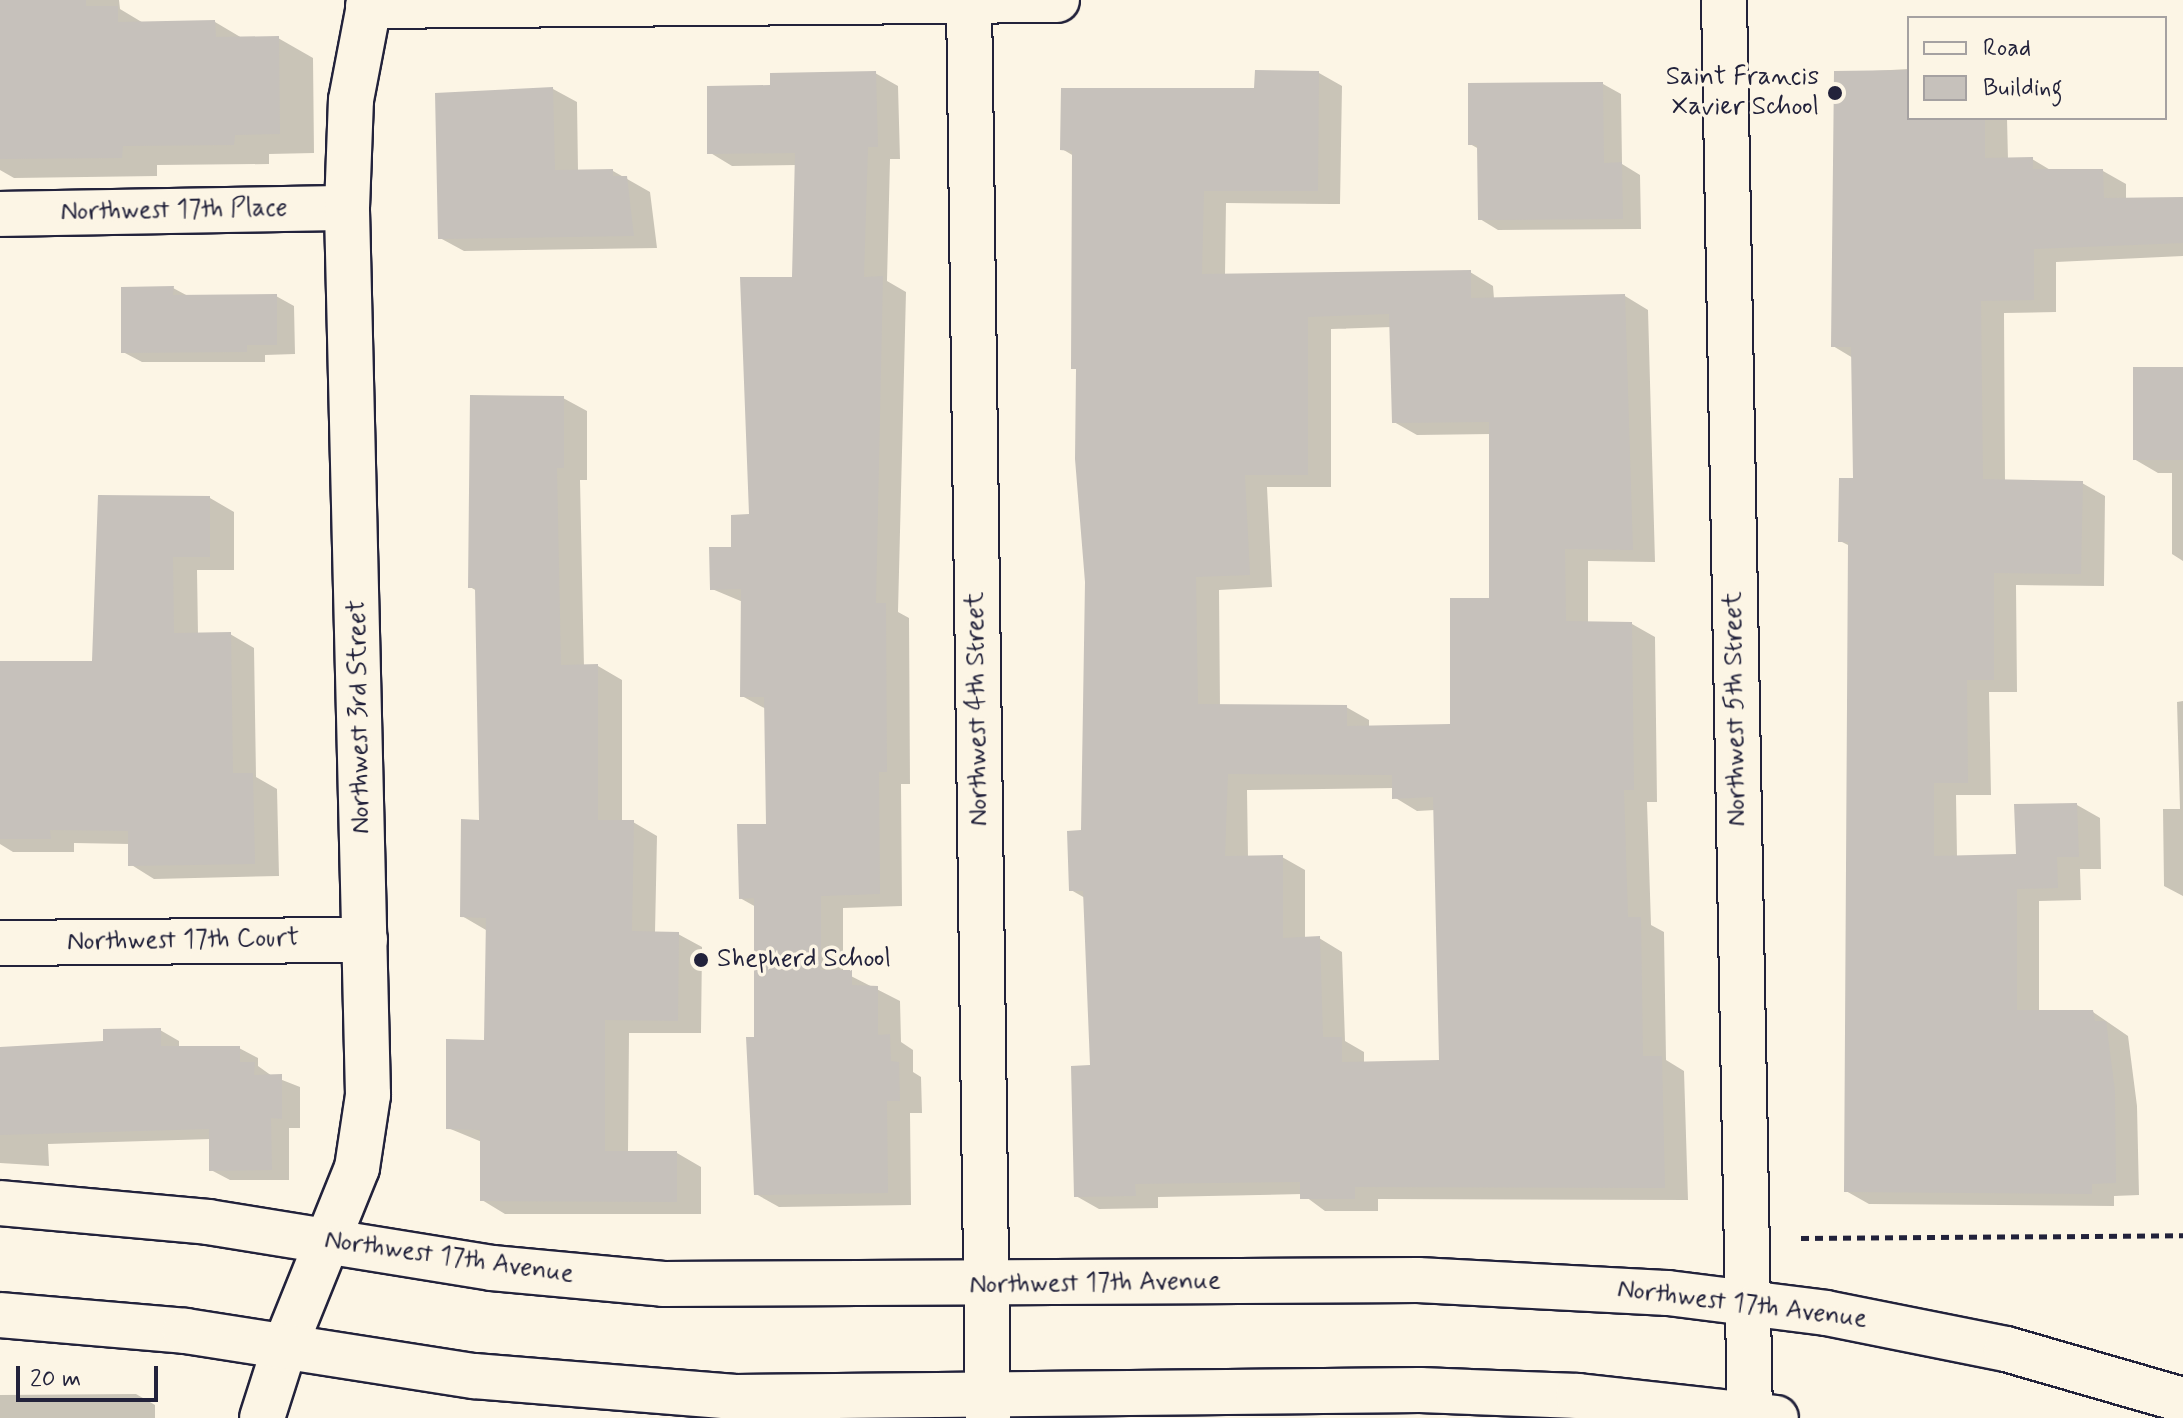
<!DOCTYPE html>
<html>
<head>
<meta charset="utf-8">
<style>
  body { margin:0 }
  #map { position:relative; width:2183px; height:1418px; overflow:hidden; background:#fcf5e5; font-family:Mynerve,sans-serif }
  div>[style] { position:absolute }
  [style*='--x'] { left:calc(var(--x)*1px); top:calc(var(--y)*1px); width:calc(var(--w)*1px); rotate:calc(var(--a)*1deg) }
  .shadow>* { inset:0; background:#0003 }
  .building>* { inset:0; background:#c6c1bb; transform-origin:0 0 }
  .path>* { height:5px; margin-top:-2.5px; transform-origin:0; background:repeating-linear-gradient(90deg,#22223b 0 8px,transparent 0 14px) }
  .roads { filter:drop-shadow(2px 0 #22223b) drop-shadow(-2px 0 #22223b) drop-shadow(0 2px #22223b) drop-shadow(0 -2px #22223b) }
  .minor>* { height:44px; margin:-22px; padding:0 22px; transform-origin:22px; border-radius:22px; background:#fcf5e5 }
  .major>* { height:44px; margin:-22px; padding:0 22px; transform-origin:22px; border-radius:22px; background:#fcf5e5 }
  .dots>* { width:22px; height:22px; translate:-50% -50%; box-sizing:border-box; border:4px solid #fcf5e5; border-radius:50% }
  span { translate:-50% -50%; white-space:nowrap; text-align:center; line-height:1.15; -webkit-text-stroke:7px #fcf5e5; paint-order:stroke }
  .poi-label { font-size:26px; color:#22223b }
  .right { translate:-100% -50%; text-align:right }
  .left { translate:0 -50%; text-align:left }
  .street-label { font-size:26px; color:#22223b }
  .legend { position:absolute; left:1907px; top:16px; width:260px; height:104px; box-sizing:border-box; background:#fcf5e5; border:2px solid #a5a1a1; margin:0; padding:10px 14px; list-style:none; font-size:24px; color:#22223b }
  .legend li { display:flex; align-items:center; gap:16px; height:40px }
  .legend b { width:40px; border:2px solid #a5a1a1 }
  .scale { position:absolute; left:16px; top:1366px; width:142px; height:36px; box-sizing:border-box; border:4px solid #22223b; border-top:0; padding-left:10px; font-size:24px; line-height:28px; white-space:nowrap; color:#22223b; -webkit-text-stroke:6px #fcf5e5; paint-order:stroke }
</style>
</head>
<body>
<div id="map">
  <div class="shadow">
    <i style="clip-path:polygon(0 0,119px 0,120px 9px,145px 24px,215px 22px,242px 38px,278px 38px,313px 58px,314px 153px,269px 154px,269px 164px,157px 165px,157px 176px,14px 178px,0 170px)"></i>
    <i style="clip-path:polygon(1909px 69px,1909px 118px,2007px 118px,2008px 160px,2032px 159px,2052px 171px,2103px 171px,2126px 184px,2126px 200px,2183px 199px,2183px 256px,2056px 262px,2056px 312px,2004px 313px,2005px 482px,2082px 483px,2105px 496px,2104px 586px,2016px 585px,2017px 692px,1989px 692px,1991px 795px,1956px 795px,1957px 857px,2018px 856px,2077px 805px,2100px 818px,2101px 869px,2080px 869px,2081px 900px,2039px 901px,2039px 1012px,2093px 1012px,2128px 1036px,2137px 1106px,2139px 1195px,2114px 1196px,2114px 1206px,1869px 1204px,1846px 1191px,1850px 546px,1840px 541px,1855px 480px,1853px 358px,1833px 346px,1836px 73px)"></i>
    <i style="clip-path:polygon(875px 73px,898px 86px,900px 159px,890px 159px,887px 281px,906px 292px,898px 612px,909px 618px,910px 784px,901px 784px,902px 906px,843px 908px,843px 972px,900px 1001px,901px 1042px,913px 1050px,913px 1072px,921px 1077px,922px 1113px,910px 1113px,911px 1205px,779px 1207px,756px 1194px,756px 907px,740px 898px,768px 826px,766px 709px,742px 696px,743px 602px,712px 589px,751px 516px,794px 279px,797px 165px,732px 166px,709px 152px,772px 87px)"></i>
    <i style="clip-path:polygon(evenodd,1319px 73px,1342px 86px,1340px 204px,1226px 203px,1225px 276px,1470px 272px,1493px 286px,1494px 299px,1625px 296px,1648px 310px,1655px 562px,1588px 561px,1588px 623px,1632px 624px,1655px 637px,1657px 802px,1647px 802px,1651px 925px,1664px 932px,1666px 1060px,1684px 1071px,1688px 1200px,1378px 1199px,1378px 1211px,1325px 1211px,1302px 1194px,1158px 1197px,1158px 1208px,1099px 1209px,1076px 1196px,1092px 1067px,1085px 898px,1071px 890px,1083px 832px,1087px 582px,1074px 156px,1062px 149px,1319px 73px,1392px 327px,1394px 422px,1417px 435px,1491px 434px,1491px 600px,1452px 726px,1369px 728px,1369px 720px,1346px 707px,1220px 707px,1219px 590px,1272px 587px,1267px 487px,1331px 487px,1331px 329px,1392px 327px,1319px 73px,1394px 788px,1394px 797px,1417px 811px,1435px 810px,1441px 1062px,1364px 1064px,1364px 1052px,1345px 1041px,1342px 952px,1319px 938px,1305px 939px,1305px 870px,1282px 857px,1248px 858px,1247px 790px,1394px 788px)"></i>
    <i style="clip-path:polygon(1603px 84px,1621px 94px,1622px 164px,1640px 175px,1641px 229px,1498px 230px,1480px 219px,1479px 149px,1470px 144px)"></i>
    <i style="clip-path:polygon(553px 89px,577px 102px,578px 171px,613px 171px,650px 192px,657px 248px,464px 251px,440px 238px)"></i>
    <i style="clip-path:polygon(173px 288px,188px 296px,276px 296px,294px 306px,295px 354px,265px 355px,265px 362px,142px 362px,123px 352px)"></i>
    <i style="clip-path:polygon(2183px 369px,2183px 561px,2172px 554px,2172px 473px,2158px 473px,2134px 459px)"></i>
    <i style="clip-path:polygon(563px 398px,587px 411px,587px 480px,580px 480px,584px 667px,598px 666px,622px 680px,622px 822px,633px 822px,657px 836px,655px 933px,678px 934px,702px 947px,701px 1033px,629px 1033px,628px 1153px,677px 1153px,701px 1167px,701px 1214px,505px 1214px,482px 1200px,482px 1142px,448px 1128px,486px 1042px,486px 930px,462px 916px,481px 822px,477px 591px,470px 587px)"></i>
    <i style="clip-path:polygon(210px 498px,234px 512px,234px 570px,197px 570px,198px 635px,230px 634px,254px 648px,256px 777px,277px 789px,279px 876px,154px 879px,130px 864px,130px 844px,74px 843px,74px 852px,13px 852px,0 844px,0 663px,94px 663px)"></i>
    <i style="clip-path:polygon(2183px 701px,2183px 896px,2164px 886px,2163px 809px,2180px 809px,2177px 702px)"></i>
    <i style="clip-path:polygon(160px 1030px,179px 1041px,179px 1048px,239px 1048px,258px 1058px,258px 1066px,272px 1076px,300px 1087px,300px 1128px,289px 1128px,289px 1180px,230px 1180px,211px 1170px,211px 1139px,48px 1144px,49px 1166px,0 1163px,0 1048px,105px 1043px)"></i>
    <i style="clip-path:polygon(136px 1394px,155px 1405px,155px 1418px,0 1418px,0 1395px)"></i>
  </div>
  <div class="building">
    <i style="clip-path:polygon(0 0,86px 0,86px 6px,118px 6px,118px 22px,215px 20px,216px 37px,279px 36px,280px 134px,235px 135px,234px 145px,123px 146px,122px 158px,0 159px)"></i>
    <i style="clip-path:polygon(evenodd,1255px 70px,1319px 71px,1318px 191px,1204px 191px,1202px 274px,1471px 270px,1471px 298px,1625px 294px,1633px 550px,1565px 549px,1566px 621px,1632px 622px,1634px 790px,1624px 790px,1628px 917px,1641px 917px,1643px 1056px,1662px 1056px,1665px 1188px,1355px 1187px,1355px 1199px,1300px 1199px,1300px 1182px,1135px 1184px,1136px 1196px,1074px 1197px,1071px 1066px,1090px 1065px,1083px 891px,1069px 891px,1067px 831px,1081px 830px,1085px 582px,1075px 459px,1076px 369px,1071px 369px,1072px 151px,1060px 150px,1061px 88px,1254px 88px,1255px 70px,1389px 314px,1392px 423px,1489px 422px,1489px 598px,1450px 598px,1450px 724px,1347px 726px,1347px 705px,1198px 704px,1196px 577px,1250px 575px,1245px 475px,1308px 475px,1308px 317px,1389px 314px,1255px 70px,1228px 774px,1392px 775px,1392px 799px,1433px 797px,1439px 1060px,1342px 1062px,1342px 1037px,1323px 1037px,1320px 936px,1283px 938px,1283px 855px,1225px 856px,1228px 774px)"></i>
    <i style="clip-path:polygon(1909px 70px,1909px 118px,1985px 118px,1985px 158px,2033px 157px,2033px 169px,2103px 169px,2104px 198px,2183px 197px,2183px 243px,2034px 249px,2034px 300px,1981px 301px,1983px 479px,2083px 481px,2081px 574px,1994px 573px,1994px 680px,1967px 680px,1968px 783px,1934px 783px,1934px 856px,2016px 854px,2014px 804px,2077px 803px,2079px 857px,2057px 857px,2058px 888px,2017px 889px,2017px 1010px,2093px 1010px,2095px 1021px,2106px 1021px,2115px 1091px,2116px 1183px,2092px 1184px,2092px 1194px,1844px 1192px,1848px 542px,1838px 542px,1839px 478px,1853px 478px,1851px 347px,1831px 347px,1834px 71px)"></i>
    <i style="clip-path:polygon(876px 71px,878px 147px,868px 147px,864px 277px,883px 276px,876px 603px,886px 603px,887px 772px,879px 772px,880px 894px,821px 896px,821px 970px,852px 970px,852px 985px,878px 986px,878px 1035px,890px 1034px,891px 1061px,899px 1062px,900px 1101px,887px 1101px,888px 1193px,754px 1195px,746px 1037px,754px 1037px,754px 898px,739px 899px,737px 824px,766px 824px,764px 697px,740px 697px,741px 589px,710px 590px,709px 547px,731px 547px,731px 515px,749px 514px,740px 277px,792px 277px,795px 153px,707px 154px,707px 86px,770px 85px,770px 73px)"></i>
    <i style="clip-path:polygon(1603px 82px,1604px 163px,1622px 162px,1623px 219px,1478px 220px,1477px 145px,1468px 145px,1468px 83px)"></i>
    <i style="clip-path:polygon(553px 87px,555px 170px,613px 169px,613px 176px,627px 176px,634px 236px,438px 239px,435px 93px)"></i>
    <i style="clip-path:polygon(174px 286px,173px 295px,277px 294px,277px 345px,247px 345px,247px 352px,121px 353px,121px 287px)"></i>
    <i style="left:2133px;top:367px;width:50px;height:93px"></i>
    <i style="clip-path:polygon(470px 395px,564px 396px,564px 468px,557px 468px,561px 665px,598px 664px,598px 820px,634px 820px,632px 931px,679px 932px,678px 1021px,605px 1020px,605px 1151px,677px 1151px,677px 1202px,480px 1201px,480px 1130px,446px 1129px,446px 1039px,484px 1040px,486px 918px,460px 917px,461px 819px,479px 820px,475px 588px,468px 588px)"></i>
    <i style="clip-path:polygon(98px 495px,210px 496px,210px 557px,173px 557px,174px 633px,231px 632px,233px 773px,253px 773px,255px 864px,128px 866px,128px 831px,50px 830px,51px 839px,0 839px,0 661px,92px 661px)"></i>
    <i style="clip-path:polygon(161px 1028px,161px 1046px,240px 1046px,240px 1062px,255px 1062px,254px 1075px,282px 1074px,282px 1119px,271px 1118px,272px 1170px,209px 1171px,209px 1129px,0 1135px,0 1047px,103px 1041px,103px 1029px)"></i>
  </div>
  <div class="path">
    <i style="--x:1801;--y:1238;--w:382;--a:-0.4"></i>
  </div>
  <div class="roads">
    <div class="minor">
      <i style="--x:969;--y:0;--w:1418;--a:89.23"></i>
      <i style="--x:1724;--y:0;--w:1418;--a:88.95"></i>
      <i style="--x:368;--y:6;--w:689;--a:-0.5"></i>
      <i style="--x:0;--y:214;--w:347;--a:-1"></i>
      <i style="--x:0;--y:943;--w:365;--a:-0.5"></i>
      <i style="--x:262;--y:1418;--w:76;--a:-72.3"></i>
      <i style="--x:285;--y:1346;--w:192;--a:-68"></i>
      <i style="--x:357;--y:1168;--w:74;--a:-81.4"></i>
      <i style="--x:368;--y:1095;--w:887;--a:-91.36"></i>
      <i style="--x:347;--y:208;--w:108;--a:-87.9"></i>
      <i style="--x:351;--y:100;--w:102;--a:-79.2"></i>
    </div>
    <div class="major">
      <i style="--x:0;--y:1203;--w:209;--a:5.2"></i>
      <i style="--x:208;--y:1222;--w:288;--a:9.2"></i>
      <i style="--x:492;--y:1268;--w:172;--a:5.3"></i>
      <i style="--x:663;--y:1284;--w:755;--a:-0.3"></i>
      <i style="--x:1418;--y:1280;--w:250;--a:3"></i>
      <i style="--x:1668;--y:1293;--w:159;--a:7.2"></i>
      <i style="--x:1826;--y:1313;--w:184;--a:11.3"></i>
      <i style="--x:2006;--y:1349;--w:184;--a:16.1"></i>
      <i style="--x:0;--y:1315;--w:186;--a:4.9"></i>
      <i style="--x:185;--y:1331;--w:292;--a:8.9"></i>
      <i style="--x:474;--y:1376;--w:262;--a:4.6"></i>
      <i style="--x:735;--y:1397;--w:685;--a:-0.59"></i>
      <i style="--x:1420;--y:1390;--w:158;--a:2.2"></i>
      <i style="--x:1578;--y:1396;--w:199;--a:6.3"></i>
    </div>
  </div>
  <div class="dots">
    <i style="left:1835px;top:93px;background:#22223b"></i>
    <i style="left:701px;top:960px;background:#22223b"></i>
  </div>
  <div class="poi-label">
    <span class="right" style="left:1819px;top:93px">Saint Francis<br>Xavier School</span>
    <span class="left" style="left:717px;top:960px">Shepherd School</span>
  </div>
  <div class="street-label">
    <span style="left:174px;top:211px;rotate:-1deg">Northwest 17th Place</span>
    <span style="left:978px;top:709px;rotate:-91deg">Northwest 4th Street</span>
    <span style="left:1736px;top:709px;rotate:-91deg">Northwest 5th Street</span>
    <span style="left:360px;top:717px;rotate:-91deg">Northwest 3rd Street</span>
    <span style="left:183px;top:941px;rotate:-1deg">Northwest 17th Court</span>
    <span style="left:449px;top:1258px;rotate:8deg">Northwest 17th Avenue</span>
    <span style="left:1095px;top:1284px;rotate:-1deg">Northwest 17th Avenue</span>
    <span style="left:1742px;top:1305px;rotate:7deg">Northwest 17th Avenue</span>
  </div>
  <ul class="legend">
  <li><b style="height:10px;background:#fcf5e5"></b>Road</li>
  <li><b style="height:22px;background:#c6c1bb"></b>Building</li>
  </ul>
  <div class="scale">20 m</div>
</div>
</body>
</html>
